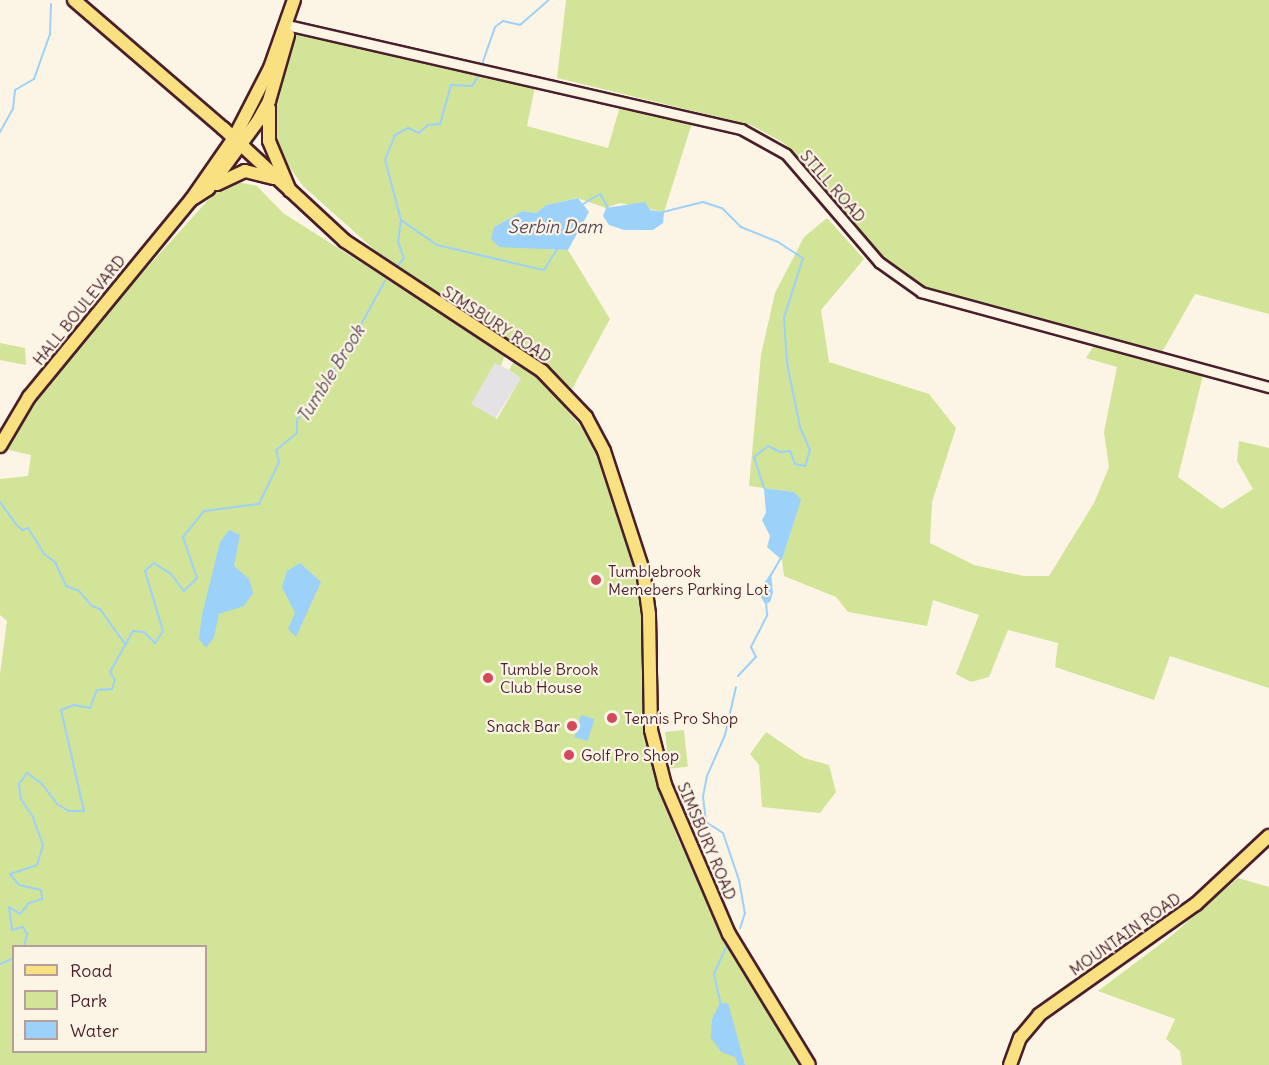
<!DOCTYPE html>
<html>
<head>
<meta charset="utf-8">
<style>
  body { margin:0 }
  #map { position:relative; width:1269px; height:1065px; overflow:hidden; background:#fcf5e5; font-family:Delius,sans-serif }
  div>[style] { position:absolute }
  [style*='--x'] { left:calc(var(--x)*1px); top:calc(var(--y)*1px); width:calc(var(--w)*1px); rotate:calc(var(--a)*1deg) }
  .built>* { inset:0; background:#e4e2e5; transform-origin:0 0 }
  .green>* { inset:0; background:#d1e498; transform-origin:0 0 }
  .water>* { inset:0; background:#9cd1fa; transform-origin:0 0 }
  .stream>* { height:2px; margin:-1px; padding:0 1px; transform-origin:1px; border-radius:1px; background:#9cd1fa }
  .roads { filter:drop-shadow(2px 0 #4a1f2b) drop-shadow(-2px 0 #4a1f2b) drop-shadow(0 2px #4a1f2b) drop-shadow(0 -2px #4a1f2b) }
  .minor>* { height:9px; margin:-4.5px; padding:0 4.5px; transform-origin:4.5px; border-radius:4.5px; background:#fcf5e5 }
  .major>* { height:12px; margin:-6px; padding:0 6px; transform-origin:6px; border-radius:6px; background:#f9e181 }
  .dots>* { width:16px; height:16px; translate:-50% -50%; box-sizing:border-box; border:3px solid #fcf5e5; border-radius:50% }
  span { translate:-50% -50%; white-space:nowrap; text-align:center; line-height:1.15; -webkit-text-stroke:4.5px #fcf5e5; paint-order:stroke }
  .street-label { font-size:16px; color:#4a1f2b }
  .poi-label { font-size:16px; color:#4a1f2b }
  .left { translate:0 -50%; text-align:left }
  .right { translate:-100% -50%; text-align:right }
  .water-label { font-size:18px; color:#5e4c5f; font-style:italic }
  .legend { position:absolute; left:12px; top:945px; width:195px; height:108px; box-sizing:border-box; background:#fcf5e5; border:2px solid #b59f9b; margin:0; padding:8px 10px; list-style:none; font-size:18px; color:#4a1f2b }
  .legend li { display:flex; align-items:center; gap:12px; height:30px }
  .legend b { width:30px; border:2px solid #b59f9b }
</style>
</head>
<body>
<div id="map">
  <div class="built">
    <i style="left:496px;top:362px;width:30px;height:49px;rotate:33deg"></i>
  </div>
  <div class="green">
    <i style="clip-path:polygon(566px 0,1269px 0,1269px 314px,1195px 294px,1162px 352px,930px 290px,889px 265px,784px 143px,751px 125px,557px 78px)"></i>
    <i style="clip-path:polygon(295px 32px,535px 87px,527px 126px,608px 148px,620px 106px,692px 123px,664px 212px,620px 203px,606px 208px,577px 198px,546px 205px,536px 213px,523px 211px,494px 227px,542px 249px,568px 250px,610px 319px,572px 389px,534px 355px,377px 252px,303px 186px,277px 150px,272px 117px)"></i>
    <i style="clip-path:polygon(evenodd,238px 182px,257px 186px,283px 213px,505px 354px,501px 366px,495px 363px,471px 404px,497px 419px,521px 378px,509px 370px,514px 361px,537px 376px,583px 429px,595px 448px,637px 562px,644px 600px,645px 715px,653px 768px,677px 837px,728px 943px,800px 1065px,0 1065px,0 674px,7px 621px,0 615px,0 479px,28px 476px,31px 455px,4px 449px,56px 374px,123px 294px,220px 187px,238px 182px,14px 946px,206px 946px,206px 1052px,14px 1052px,14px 946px)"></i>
    <i style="clip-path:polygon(827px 218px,864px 259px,821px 310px,829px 362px,929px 394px,956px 428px,932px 502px,930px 543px,974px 565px,1024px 576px,1049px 576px,1094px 503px,1109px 467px,1104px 432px,1117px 367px,1086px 358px,1094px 345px,1203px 375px,1178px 477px,1222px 509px,1253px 489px,1237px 461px,1239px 441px,1269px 448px,1269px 688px,1170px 656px,1154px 700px,1055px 667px,1058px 643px,1008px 630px,989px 677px,971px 682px,956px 674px,979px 615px,933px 600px,927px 626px,848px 612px,836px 597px,784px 576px,782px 560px,797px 512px,794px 492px,749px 486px,761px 355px,775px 293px,804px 237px)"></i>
    <i style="clip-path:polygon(0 343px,25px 348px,26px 365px,0 360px)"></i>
    <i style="left:684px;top:730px;width:37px;height:19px;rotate:84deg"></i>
    <i style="clip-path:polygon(766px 732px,804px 758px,829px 765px,836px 792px,820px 813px,762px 807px,759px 765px,750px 754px)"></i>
    <i style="clip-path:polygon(1238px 878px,1269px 887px,1269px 1065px,1182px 1065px,1180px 1051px,1166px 1039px,1175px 1019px,1098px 991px,1171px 936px)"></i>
  </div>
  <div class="water">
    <i style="clip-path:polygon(578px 198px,589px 212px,568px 250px,499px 247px,491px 239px,494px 227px,523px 211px,536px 213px,546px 205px)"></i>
    <i style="clip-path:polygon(645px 202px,650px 210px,664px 212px,663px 223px,653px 230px,624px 230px,609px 225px,603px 216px,606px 208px)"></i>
    <i style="clip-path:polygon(764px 488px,794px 492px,801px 500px,782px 560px,767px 547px,770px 536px,762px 520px,766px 513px)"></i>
    <i style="clip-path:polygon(229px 530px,240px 535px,234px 566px,249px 579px,253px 593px,244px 606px,219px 614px,214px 637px,206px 648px,199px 639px,202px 615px,220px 542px)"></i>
    <i style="clip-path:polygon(300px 563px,321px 582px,296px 637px,288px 629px,295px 613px,282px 587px,287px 571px)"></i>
    <i style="clip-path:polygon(771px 573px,773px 593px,770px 602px,765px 604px,758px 592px)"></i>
    <i style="left:581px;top:715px;width:14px;height:23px;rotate:17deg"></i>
    <i style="clip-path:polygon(720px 1003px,728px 1003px,745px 1065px,738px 1065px,735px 1057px,721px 1052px,711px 1038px,712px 1019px)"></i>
  </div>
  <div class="stream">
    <i style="--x:481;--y:67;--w:42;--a:-70.7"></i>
    <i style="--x:495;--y:27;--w:10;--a:-37"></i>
    <i style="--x:503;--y:21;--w:17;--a:13"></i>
    <i style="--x:520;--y:25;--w:38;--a:-41"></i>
    <i style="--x:0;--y:132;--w:26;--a:-61"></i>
    <i style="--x:13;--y:109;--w:19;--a:-84"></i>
    <i style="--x:15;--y:90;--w:22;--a:-30"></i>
    <i style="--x:34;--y:79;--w:48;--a:-70.4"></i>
    <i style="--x:50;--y:34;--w:30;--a:-88"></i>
    <i style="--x:583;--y:204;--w:20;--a:-30"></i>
    <i style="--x:600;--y:194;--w:16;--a:60"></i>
    <i style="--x:663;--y:212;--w:41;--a:-14"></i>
    <i style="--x:703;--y:202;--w:20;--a:18"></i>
    <i style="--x:722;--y:208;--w:27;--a:45"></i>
    <i style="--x:741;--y:227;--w:40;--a:22"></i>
    <i style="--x:778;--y:242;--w:30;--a:33"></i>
    <i style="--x:803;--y:258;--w:63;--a:107.6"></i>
    <i style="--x:784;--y:318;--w:45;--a:86.2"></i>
    <i style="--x:787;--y:363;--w:65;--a:78.5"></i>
    <i style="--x:800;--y:427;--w:25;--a:67"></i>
    <i style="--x:810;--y:450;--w:17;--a:107"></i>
    <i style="--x:805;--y:466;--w:10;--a:-169"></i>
    <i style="--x:795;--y:464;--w:14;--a:-111"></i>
    <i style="--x:790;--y:451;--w:10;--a:174"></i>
    <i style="--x:780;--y:452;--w:13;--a:-153"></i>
    <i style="--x:768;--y:446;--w:18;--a:142"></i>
    <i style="--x:754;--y:457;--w:33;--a:72"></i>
    <i style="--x:401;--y:220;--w:44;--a:34.8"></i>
    <i style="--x:437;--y:245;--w:110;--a:13.2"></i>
    <i style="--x:544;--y:270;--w:26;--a:-58"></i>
    <i style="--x:397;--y:267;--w:11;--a:-52"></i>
    <i style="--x:404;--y:258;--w:17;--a:-111"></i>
    <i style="--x:398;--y:242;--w:22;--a:-82"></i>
    <i style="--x:401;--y:220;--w:62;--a:-104.9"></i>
    <i style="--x:385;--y:160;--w:27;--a:-68"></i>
    <i style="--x:395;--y:135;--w:15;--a:-28"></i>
    <i style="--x:408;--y:128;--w:12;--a:24"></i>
    <i style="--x:419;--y:133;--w:12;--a:-42"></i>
    <i style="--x:428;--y:125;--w:12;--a:-5"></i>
    <i style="--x:440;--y:124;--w:41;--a:-74.2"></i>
    <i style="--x:451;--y:85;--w:21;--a:3"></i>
    <i style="--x:472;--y:86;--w:15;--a:-58"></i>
    <i style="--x:0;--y:502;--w:27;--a:54"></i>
    <i style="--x:16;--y:524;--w:8;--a:45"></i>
    <i style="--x:22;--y:530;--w:6;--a:-18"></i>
    <i style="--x:28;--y:528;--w:31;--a:58"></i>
    <i style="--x:44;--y:554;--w:14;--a:36"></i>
    <i style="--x:55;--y:562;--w:26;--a:65"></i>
    <i style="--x:66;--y:586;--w:14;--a:21"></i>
    <i style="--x:79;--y:591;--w:20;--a:49"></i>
    <i style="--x:92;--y:606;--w:9;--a:21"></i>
    <i style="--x:100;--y:609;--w:43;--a:54.5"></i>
    <i style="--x:771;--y:575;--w:20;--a:-60"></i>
    <i style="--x:738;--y:676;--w:26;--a:-47"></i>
    <i style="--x:756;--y:657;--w:11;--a:-117"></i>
    <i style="--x:751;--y:647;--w:36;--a:-63"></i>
    <i style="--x:767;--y:615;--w:13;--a:-94"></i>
    <i style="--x:736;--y:687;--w:49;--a:102.9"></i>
    <i style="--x:725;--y:735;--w:45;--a:113.7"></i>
    <i style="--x:707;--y:776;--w:21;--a:101"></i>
    <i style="--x:703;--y:797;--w:25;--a:83"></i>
    <i style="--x:706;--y:822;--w:20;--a:33"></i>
    <i style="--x:723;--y:833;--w:50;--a:71.2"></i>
    <i style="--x:739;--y:880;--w:34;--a:80"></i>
    <i style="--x:745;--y:913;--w:16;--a:108"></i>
    <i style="--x:24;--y:946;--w:12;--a:-76"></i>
    <i style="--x:27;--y:934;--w:8;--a:-120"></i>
    <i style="--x:23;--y:927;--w:11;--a:165"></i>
    <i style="--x:12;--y:930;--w:23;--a:-97"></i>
    <i style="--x:9;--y:907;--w:13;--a:32"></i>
    <i style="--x:20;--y:914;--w:14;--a:-51"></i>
    <i style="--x:29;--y:903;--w:14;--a:-17"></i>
    <i style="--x:42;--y:899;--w:9;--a:-96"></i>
    <i style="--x:41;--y:890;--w:23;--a:-167"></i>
    <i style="--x:19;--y:885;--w:14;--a:-129"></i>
    <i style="--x:10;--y:874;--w:28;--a:-18"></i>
    <i style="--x:37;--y:865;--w:21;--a:-73"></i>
    <i style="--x:43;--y:845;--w:30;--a:-110"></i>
    <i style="--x:33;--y:817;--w:22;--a:-124"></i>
    <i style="--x:21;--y:799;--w:15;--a:-98"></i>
    <i style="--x:19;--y:784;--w:14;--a:-54"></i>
    <i style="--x:27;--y:773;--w:19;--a:36"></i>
    <i style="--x:42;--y:784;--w:25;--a:53"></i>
    <i style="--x:57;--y:804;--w:14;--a:30"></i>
    <i style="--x:69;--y:811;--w:15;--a:0"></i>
    <i style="--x:84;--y:811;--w:104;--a:-102.8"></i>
    <i style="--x:61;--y:710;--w:14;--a:-21"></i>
    <i style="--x:74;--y:705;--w:16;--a:11"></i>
    <i style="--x:90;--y:708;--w:19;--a:-69"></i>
    <i style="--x:97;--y:690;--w:15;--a:-4"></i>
    <i style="--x:112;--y:689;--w:9;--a:-72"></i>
    <i style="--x:115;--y:680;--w:9;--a:-122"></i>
    <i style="--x:110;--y:672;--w:47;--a:-60.7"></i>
    <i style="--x:133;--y:631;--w:11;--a:5"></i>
    <i style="--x:144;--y:632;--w:16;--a:45"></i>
    <i style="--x:155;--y:643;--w:14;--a:-56"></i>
    <i style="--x:163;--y:631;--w:63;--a:-106.7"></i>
    <i style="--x:145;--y:571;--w:12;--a:-42"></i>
    <i style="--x:154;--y:563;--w:20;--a:33"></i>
    <i style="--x:171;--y:574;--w:21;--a:53"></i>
    <i style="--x:184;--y:591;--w:18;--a:-45"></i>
    <i style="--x:197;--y:578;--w:43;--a:-108.9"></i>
    <i style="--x:183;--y:537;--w:33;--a:-51"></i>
    <i style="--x:204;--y:511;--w:55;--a:-7.3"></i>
    <i style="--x:259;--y:504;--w:47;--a:-64.5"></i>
    <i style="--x:279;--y:462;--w:12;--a:-104"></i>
    <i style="--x:276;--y:450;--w:27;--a:-39"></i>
    <i style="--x:297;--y:433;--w:13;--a:-90"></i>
    <i style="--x:297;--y:420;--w:78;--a:-53.9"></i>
    <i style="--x:343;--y:357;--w:87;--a:-61.1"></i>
    <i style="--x:0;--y:964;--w:15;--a:-23"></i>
    <i style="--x:721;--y:1005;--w:32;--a:-103"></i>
    <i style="--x:714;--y:974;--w:34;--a:-66"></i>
  </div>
  <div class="roads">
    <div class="minor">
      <i style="--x:287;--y:25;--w:466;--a:12.9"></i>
      <i style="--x:741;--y:129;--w:51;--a:29.1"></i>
      <i style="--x:786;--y:154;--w:143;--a:49.3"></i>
      <i style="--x:879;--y:262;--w:52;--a:35.5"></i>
      <i style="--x:921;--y:292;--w:361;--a:15.3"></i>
    </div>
    <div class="major">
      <i style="--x:74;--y:0;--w:196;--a:40.7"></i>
      <i style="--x:223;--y:128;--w:166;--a:42.8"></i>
      <i style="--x:345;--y:241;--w:236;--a:33.4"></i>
      <i style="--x:542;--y:371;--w:64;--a:46.3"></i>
      <i style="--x:586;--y:417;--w:38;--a:62"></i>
      <i style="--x:604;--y:451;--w:125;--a:71.9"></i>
      <i style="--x:643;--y:570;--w:44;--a:82.2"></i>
      <i style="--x:649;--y:614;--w:116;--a:89"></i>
      <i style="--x:651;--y:730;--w:57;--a:75.7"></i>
      <i style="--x:665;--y:785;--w:162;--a:66.8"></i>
      <i style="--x:729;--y:934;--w:153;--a:58.6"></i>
      <i style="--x:269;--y:108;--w:33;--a:90"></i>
      <i style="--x:269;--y:141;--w:54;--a:67.2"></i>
      <i style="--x:217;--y:184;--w:31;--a:-25"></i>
      <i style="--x:245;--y:171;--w:29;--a:14"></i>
      <i style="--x:194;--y:198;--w:17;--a:-33"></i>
      <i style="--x:208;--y:189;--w:84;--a:-53.7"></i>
      <i style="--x:258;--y:121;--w:23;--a:-61"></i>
      <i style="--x:269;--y:101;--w:69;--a:-73.9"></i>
      <i style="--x:0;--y:446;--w:57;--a:-59.4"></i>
      <i style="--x:29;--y:397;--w:255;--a:-50.6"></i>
      <i style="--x:191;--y:200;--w:75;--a:-55.3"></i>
      <i style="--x:234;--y:138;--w:79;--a:-62.8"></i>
      <i style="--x:270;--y:68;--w:72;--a:-70.6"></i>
      <i style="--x:1010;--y:1065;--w:29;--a:-70"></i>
      <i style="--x:1020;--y:1038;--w:30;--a:-50"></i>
      <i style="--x:1039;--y:1015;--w:192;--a:-35.3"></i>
      <i style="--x:1196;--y:904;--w:100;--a:-43"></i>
    </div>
  </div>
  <div class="dots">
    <i style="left:596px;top:580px;background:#d1495b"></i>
    <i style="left:488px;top:678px;background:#d1495b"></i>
    <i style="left:612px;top:718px;background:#d1495b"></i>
    <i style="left:572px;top:726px;background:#d1495b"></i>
    <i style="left:569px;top:755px;background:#d1495b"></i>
  </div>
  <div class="street-label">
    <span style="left:833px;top:186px;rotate:49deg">STILL ROAD</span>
    <span style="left:79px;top:310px;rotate:-51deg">HALL BOULEVARD</span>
    <span style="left:497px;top:324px;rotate:33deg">SIMSBURY ROAD</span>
    <span style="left:707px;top:841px;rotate:67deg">SIMSBURY ROAD</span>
    <span style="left:1125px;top:934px;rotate:-35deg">MOUNTAIN ROAD</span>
  </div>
  <div class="poi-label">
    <span class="left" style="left:608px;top:580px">Tumblebrook<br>Memebers Parking Lot</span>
    <span class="left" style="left:500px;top:678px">Tumble Brook<br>Club House</span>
    <span class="left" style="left:624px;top:718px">Tennis Pro Shop</span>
    <span class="right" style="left:560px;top:726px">Snack Bar</span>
    <span class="left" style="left:581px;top:755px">Golf Pro Shop</span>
  </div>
  <div class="water-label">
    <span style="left:555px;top:227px">Serbin Dam</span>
    <span style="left:331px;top:374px;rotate:-58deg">Tumble Brook</span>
  </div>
  <ul class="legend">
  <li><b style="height:8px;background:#f9e181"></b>Road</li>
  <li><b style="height:16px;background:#d1e498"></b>Park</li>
  <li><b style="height:16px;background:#9cd1fa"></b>Water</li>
  </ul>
</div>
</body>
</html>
